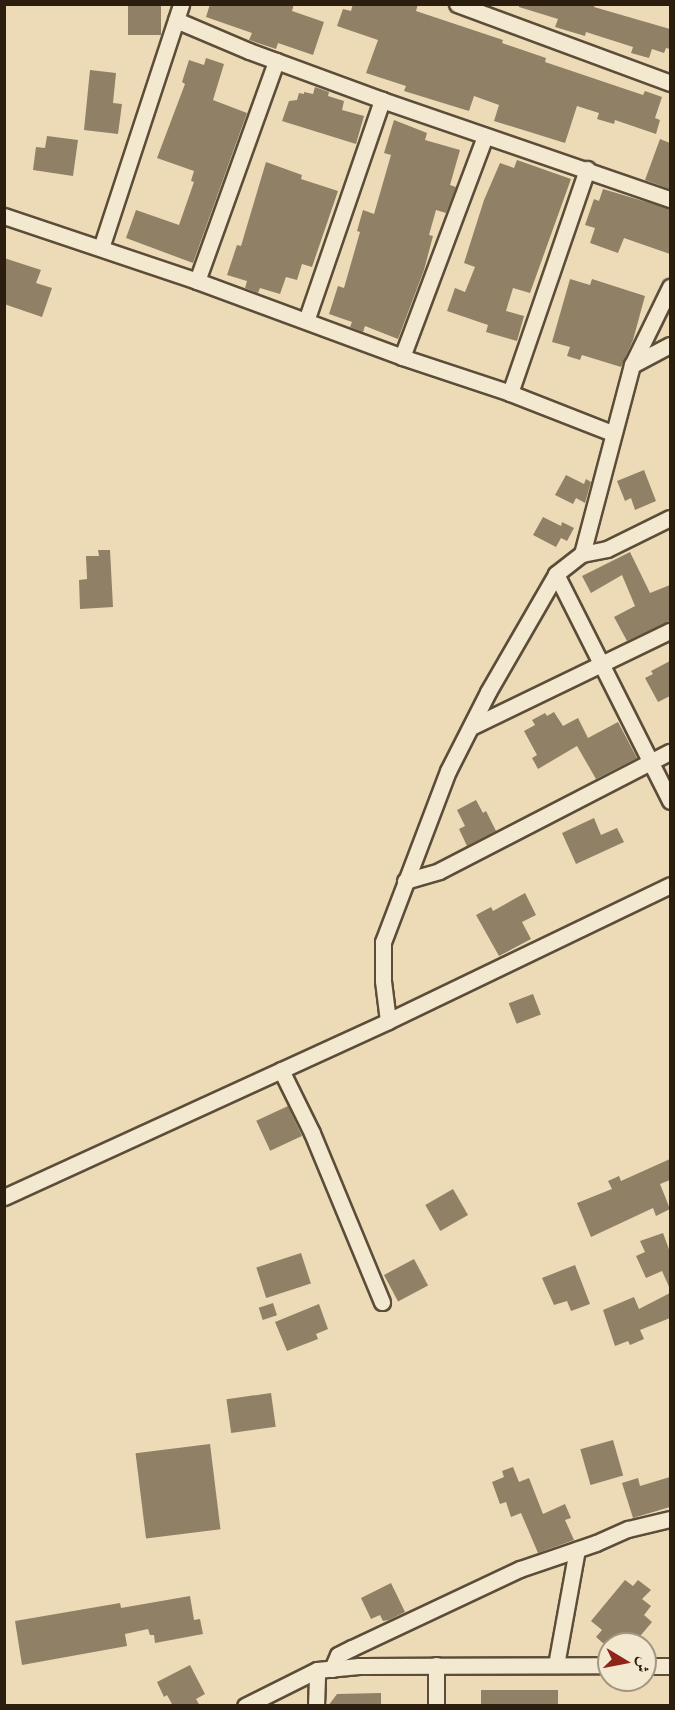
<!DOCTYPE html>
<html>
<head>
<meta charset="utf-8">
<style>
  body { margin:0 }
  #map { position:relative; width:675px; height:1710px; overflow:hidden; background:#ecdbb6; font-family:"Libre Bodoni",Amiri,serif }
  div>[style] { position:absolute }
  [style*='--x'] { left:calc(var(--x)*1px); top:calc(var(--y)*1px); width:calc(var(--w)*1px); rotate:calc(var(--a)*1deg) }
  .building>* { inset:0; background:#908066; transform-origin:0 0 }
  .roads { filter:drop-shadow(2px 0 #5c4d39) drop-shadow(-2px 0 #5c4d39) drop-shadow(0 2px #5c4d39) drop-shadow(0 -2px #5c4d39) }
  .minor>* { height:15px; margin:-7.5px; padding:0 7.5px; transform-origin:7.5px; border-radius:7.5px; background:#f3e8d0 }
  span { translate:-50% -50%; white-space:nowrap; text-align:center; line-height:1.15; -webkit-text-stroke:4.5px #f3e8d0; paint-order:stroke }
  .frame { position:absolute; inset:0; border:6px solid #2c1e0f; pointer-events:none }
  .north { position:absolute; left:597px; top:1632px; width:60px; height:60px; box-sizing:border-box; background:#f3e8d0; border:2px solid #a39783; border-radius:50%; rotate:100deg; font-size:16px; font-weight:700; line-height:24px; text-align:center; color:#2c1e0f }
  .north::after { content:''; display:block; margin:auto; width:21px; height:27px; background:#8f2418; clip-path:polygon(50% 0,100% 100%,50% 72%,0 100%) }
</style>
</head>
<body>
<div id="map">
  <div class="building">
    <i style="left:128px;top:4px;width:33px;height:31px"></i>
    <i style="clip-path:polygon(210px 4px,294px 4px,292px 11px,324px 22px,313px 55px,278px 43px,276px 49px,249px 40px,252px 33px,206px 17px)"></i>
    <i style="clip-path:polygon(353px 4px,418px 4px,416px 11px,503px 40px,502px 43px,546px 58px,545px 62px,643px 95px,645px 91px,662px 97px,655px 118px,660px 120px,656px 134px,615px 120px,614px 124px,597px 119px,599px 113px,577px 106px,565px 143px,494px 121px,499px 105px,474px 96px,469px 111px,404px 91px,406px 86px,366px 73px,378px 40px,337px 26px,343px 9px,351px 11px)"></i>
    <i style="clip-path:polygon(519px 4px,595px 4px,594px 7px,670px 29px,670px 49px,666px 48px,664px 53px,652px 49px,649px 58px,631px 53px,633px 47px,586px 32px,585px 36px,555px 27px,558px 19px,519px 7px)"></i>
    <i style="clip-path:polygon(206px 58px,224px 64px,213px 100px,247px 113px,193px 263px,126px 238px,136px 210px,179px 225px,194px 182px,191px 181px,194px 171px,157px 158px,185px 84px,182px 82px,189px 60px,204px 65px)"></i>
    <i style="clip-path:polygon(90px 70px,116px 73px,113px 103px,122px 104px,118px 134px,84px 130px)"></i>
    <i style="clip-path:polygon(315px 87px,329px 92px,328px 96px,344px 101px,342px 110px,364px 116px,356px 144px,282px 121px,289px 101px,297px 100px,299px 93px,304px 94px,304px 92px,313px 94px)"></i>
    <i style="clip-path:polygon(394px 120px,427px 133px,425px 140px,460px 150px,450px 185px,456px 187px,446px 213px,436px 210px,429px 235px,433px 236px,424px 270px,398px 339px,365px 326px,363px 332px,350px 327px,352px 322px,329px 314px,338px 286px,344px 288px,360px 232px,357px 231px,363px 210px,374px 214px,391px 155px,384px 153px)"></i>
    <i style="clip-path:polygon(47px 136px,78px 140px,73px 176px,33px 170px,36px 147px,45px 148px)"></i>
    <i style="clip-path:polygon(660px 139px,670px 143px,670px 189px,645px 180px)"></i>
    <i style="clip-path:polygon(517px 160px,571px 179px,530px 293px,513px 288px,506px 311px,524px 316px,517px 341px,486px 332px,488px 325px,447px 311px,455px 288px,465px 292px,475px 267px,464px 263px,484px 200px,500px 163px,514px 168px)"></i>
    <i style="clip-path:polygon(266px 162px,302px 175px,301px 179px,338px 191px,312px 267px,302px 264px,297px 280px,286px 277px,280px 294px,260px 288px,258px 293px,245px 288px,247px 281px,227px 275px,237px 245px,241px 246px)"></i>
    <i style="clip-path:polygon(603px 189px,670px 209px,670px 254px,624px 238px,618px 253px,590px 243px,595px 228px,585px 225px,594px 199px,599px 201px)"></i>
    <i style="clip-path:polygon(4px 258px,41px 270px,36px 283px,52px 288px,42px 317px,4px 304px)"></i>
    <i style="clip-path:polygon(570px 279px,590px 285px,592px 279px,645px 296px,633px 340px,621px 367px,582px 355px,580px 360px,567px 356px,570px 347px,552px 342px)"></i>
    <i style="clip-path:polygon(644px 470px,656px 501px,635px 510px,631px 498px,625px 501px,617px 481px)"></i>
    <i style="clip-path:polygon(566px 475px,584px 484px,586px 479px,591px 482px,585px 503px,576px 498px,573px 504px,555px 495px)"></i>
    <i style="clip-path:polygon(543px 517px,561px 526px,562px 522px,574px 528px,567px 541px,561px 538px,556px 547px,533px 535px)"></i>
    <i style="clip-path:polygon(98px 550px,110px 550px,113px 607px,80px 609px,79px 580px,87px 579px,86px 556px,99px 556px)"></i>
    <i style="clip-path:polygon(630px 552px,650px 593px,670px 585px,670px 621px,627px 641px,614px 617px,635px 606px,622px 575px,591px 593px,582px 576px)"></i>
    <i style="clip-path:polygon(670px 661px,670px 696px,658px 702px,645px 678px,653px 674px,651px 671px)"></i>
    <i style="clip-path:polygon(554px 712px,563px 726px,578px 718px,588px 738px,618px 722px,637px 758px,596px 779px,577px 746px,538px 769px,532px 758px,537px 755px,524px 731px,535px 725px,532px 720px,545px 713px,547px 716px)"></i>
    <i style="clip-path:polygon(476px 800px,483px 813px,486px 811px,496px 831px,467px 846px,459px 829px,465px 826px,457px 810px)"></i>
    <i style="clip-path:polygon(594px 818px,601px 835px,617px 828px,624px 842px,576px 864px,562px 833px)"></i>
    <i style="clip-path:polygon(525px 893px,536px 915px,522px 922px,531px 939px,499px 956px,476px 915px,491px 907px,493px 911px)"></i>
    <i style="left:533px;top:994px;width:22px;height:26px;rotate:69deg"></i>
    <i style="left:288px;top:1106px;width:33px;height:35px;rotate:65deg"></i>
    <i style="clip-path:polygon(670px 1159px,670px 1180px,660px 1184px,670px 1209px,656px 1216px,653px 1208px,591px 1237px,577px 1203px,612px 1189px,608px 1181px,619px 1176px,621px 1181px)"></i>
    <i style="left:453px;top:1189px;width:30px;height:32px;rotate:60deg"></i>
    <i style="clip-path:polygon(663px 1233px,670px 1252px,670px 1289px,662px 1271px,646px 1278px,636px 1256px,645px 1252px,640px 1241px)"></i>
    <i style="left:301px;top:1253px;width:32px;height:47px;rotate:72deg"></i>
    <i style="left:414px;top:1259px;width:30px;height:34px;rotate:62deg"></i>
    <i style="clip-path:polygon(575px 1265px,590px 1304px,571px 1311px,567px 1301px,554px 1305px,542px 1278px)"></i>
    <i style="clip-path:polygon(670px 1293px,670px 1318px,640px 1330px,644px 1339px,630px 1345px,628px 1341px,615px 1346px,603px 1310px,634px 1297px,639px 1309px)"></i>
    <i style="left:273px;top:1303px;width:13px;height:15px;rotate:72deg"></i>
    <i style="clip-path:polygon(319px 1304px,328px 1329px,316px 1334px,318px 1339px,287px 1351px,275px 1322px)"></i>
    <i style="left:271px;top:1393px;width:34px;height:45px;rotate:82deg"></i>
    <i style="left:613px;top:1440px;width:37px;height:34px;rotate:74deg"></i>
    <i style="left:210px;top:1444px;width:86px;height:75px;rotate:83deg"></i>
    <i style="clip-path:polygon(513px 1467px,519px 1482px,529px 1478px,543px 1514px,565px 1504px,571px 1518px,565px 1520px,574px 1540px,538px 1553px,521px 1513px,511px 1517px,506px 1502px,500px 1504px,492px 1482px,504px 1477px,502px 1471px)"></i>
    <i style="clip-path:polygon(670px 1477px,670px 1507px,633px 1518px,622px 1483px,638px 1478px,640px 1486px)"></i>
    <i style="clip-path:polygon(625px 1580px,633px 1586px,638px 1580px,651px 1590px,642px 1599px,651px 1606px,644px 1615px,652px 1622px,636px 1641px,630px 1635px,623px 1644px,604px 1644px,596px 1637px,602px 1630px,591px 1621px)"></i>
    <i style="clip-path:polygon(391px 1583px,405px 1612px,389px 1620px,383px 1621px,380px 1615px,371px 1619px,361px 1598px)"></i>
    <i style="clip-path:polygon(190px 1596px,194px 1620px,200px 1619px,203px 1634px,155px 1643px,154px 1635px,150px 1635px,148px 1629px,125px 1634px,127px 1646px,22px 1665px,15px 1621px,120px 1603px,121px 1608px)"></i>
    <i style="clip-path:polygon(190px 1665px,205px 1694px,196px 1699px,200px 1706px,173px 1706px,167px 1695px,164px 1697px,157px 1682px)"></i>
    <i style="left:558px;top:1690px;width:16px;height:77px;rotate:90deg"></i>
    <i style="clip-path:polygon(381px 1693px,381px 1706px,328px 1706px,337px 1694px)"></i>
  </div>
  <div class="roads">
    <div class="minor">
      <i style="--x:457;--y:4;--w:227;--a:20.3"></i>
      <i style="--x:176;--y:20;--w:79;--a:23"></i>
      <i style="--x:249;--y:51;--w:142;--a:20.2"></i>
      <i style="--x:382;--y:100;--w:305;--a:19"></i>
      <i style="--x:4;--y:216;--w:204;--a:18.6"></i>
      <i style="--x:197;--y:281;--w:219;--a:20.3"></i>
      <i style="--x:402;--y:357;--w:114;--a:18.4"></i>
      <i style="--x:510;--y:393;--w:110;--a:21.4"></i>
      <i style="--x:101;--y:248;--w:257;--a:-71.8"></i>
      <i style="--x:197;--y:281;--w:234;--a:-70.2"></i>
      <i style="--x:306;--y:321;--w:234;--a:-71"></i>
      <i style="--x:402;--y:357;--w:236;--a:-69.4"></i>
      <i style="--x:632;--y:365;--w:43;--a:-27.8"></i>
      <i style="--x:510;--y:393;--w:237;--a:-71"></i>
      <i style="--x:582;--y:554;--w:25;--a:-11"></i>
      <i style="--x:607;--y:549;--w:70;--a:-26.2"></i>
      <i style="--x:556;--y:574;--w:254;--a:63.3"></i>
      <i style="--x:471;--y:727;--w:221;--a:-25.8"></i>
      <i style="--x:405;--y:881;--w:35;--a:-16"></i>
      <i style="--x:439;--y:871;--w:260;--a:-27.3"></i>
      <i style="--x:388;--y:1021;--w:40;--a:-97.1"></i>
      <i style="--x:383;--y:981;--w:39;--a:-90"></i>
      <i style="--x:383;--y:942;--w:183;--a:-69.2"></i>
      <i style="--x:448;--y:771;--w:89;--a:-63.1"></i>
      <i style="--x:488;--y:692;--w:136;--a:-60"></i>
      <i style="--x:556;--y:574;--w:33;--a:-38"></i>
      <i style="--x:582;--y:554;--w:196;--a:-75.2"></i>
      <i style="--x:632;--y:365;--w:87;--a:-64"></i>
      <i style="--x:281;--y:1070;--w:70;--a:63.8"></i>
      <i style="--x:312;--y:1133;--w:183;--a:67.5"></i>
      <i style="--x:4;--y:1197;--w:422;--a:-24.6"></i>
      <i style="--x:388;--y:1021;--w:313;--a:-25.7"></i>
      <i style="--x:556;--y:1665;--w:117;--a:-79.7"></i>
      <i style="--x:645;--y:1666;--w:25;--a:0"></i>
      <i style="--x:332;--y:1669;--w:15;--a:-67"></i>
      <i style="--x:338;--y:1655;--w:16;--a:-27"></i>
      <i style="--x:352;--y:1648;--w:186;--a:-25.2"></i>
      <i style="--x:520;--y:1569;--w:80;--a:-18.9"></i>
      <i style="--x:596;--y:1543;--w:35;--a:-24"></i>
      <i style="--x:628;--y:1529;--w:43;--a:-13.4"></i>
      <i style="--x:245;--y:1706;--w:80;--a:-26.6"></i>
      <i style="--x:317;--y:1670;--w:42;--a:-5.4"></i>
      <i style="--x:359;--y:1666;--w:250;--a:-0.2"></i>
      <i style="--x:316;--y:1706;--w:36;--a:-88"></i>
      <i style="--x:436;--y:1706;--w:41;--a:-90"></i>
    </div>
  </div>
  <div class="frame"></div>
  <div class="north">ش</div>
</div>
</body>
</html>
